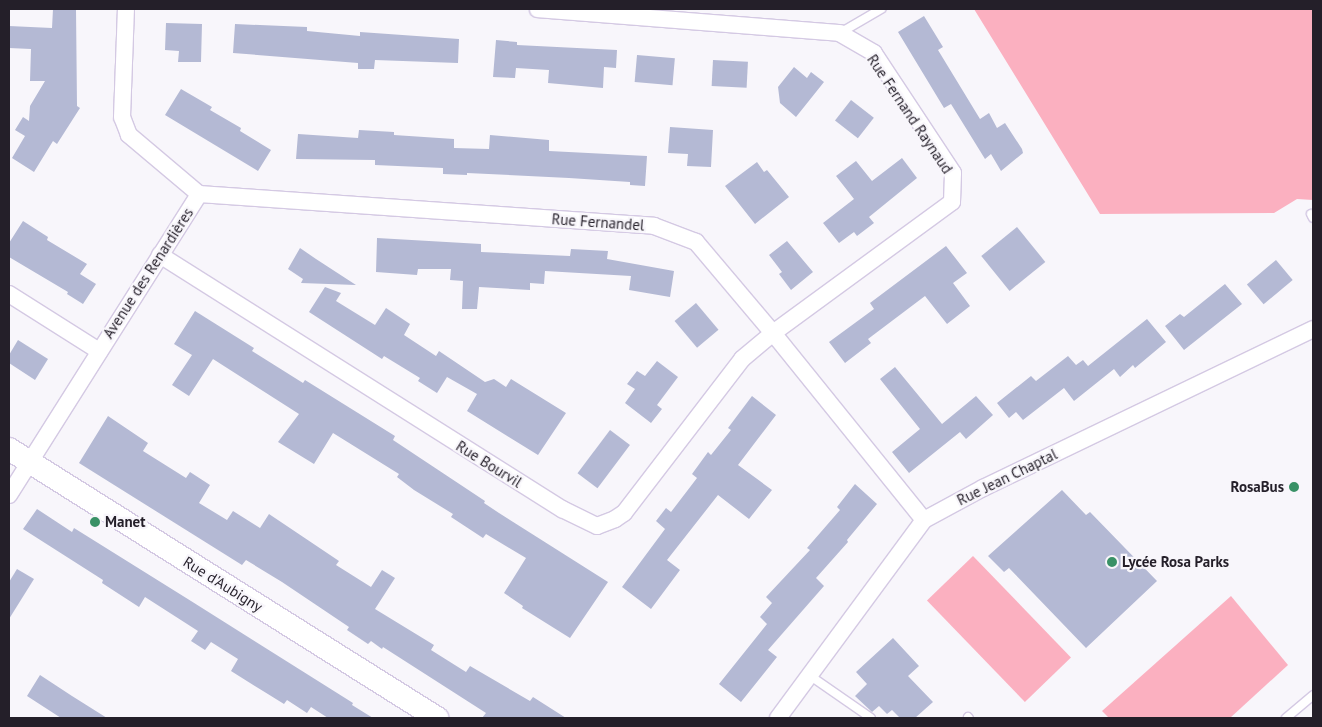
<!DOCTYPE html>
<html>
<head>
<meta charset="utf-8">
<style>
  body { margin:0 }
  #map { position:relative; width:1322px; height:727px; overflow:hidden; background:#f8f6fb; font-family:"PT Sans",sans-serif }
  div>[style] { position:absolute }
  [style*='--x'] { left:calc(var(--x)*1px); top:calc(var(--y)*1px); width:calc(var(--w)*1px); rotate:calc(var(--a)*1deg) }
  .green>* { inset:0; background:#fbb0c0; transform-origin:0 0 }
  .building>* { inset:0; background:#b4b9d4; transform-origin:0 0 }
  .roads { filter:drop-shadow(1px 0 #d4c9e3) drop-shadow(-1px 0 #d4c9e3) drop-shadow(0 1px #d4c9e3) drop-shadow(0 -1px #d4c9e3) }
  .lane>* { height:8px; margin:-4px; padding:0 4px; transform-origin:4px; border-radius:4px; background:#fff }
  .street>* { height:16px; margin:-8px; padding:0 8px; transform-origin:8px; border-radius:8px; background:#fff }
  .secondary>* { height:22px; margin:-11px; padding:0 11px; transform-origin:11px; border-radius:11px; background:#fff }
  .dots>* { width:14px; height:14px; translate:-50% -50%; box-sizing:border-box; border:2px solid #f8f6fb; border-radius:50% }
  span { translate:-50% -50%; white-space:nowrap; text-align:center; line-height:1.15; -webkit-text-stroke:4.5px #f8f6fb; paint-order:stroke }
  .street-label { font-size:15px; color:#241f29 }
  .poi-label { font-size:15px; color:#241f29; font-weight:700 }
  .right { translate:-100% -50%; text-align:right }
  .left { translate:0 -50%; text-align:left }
  .frame { position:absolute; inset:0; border:10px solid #241f29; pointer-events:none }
</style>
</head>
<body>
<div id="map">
  <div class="green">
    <i style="clip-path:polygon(974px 9px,1313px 9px,1313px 200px,1297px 199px,1274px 213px,1100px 214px)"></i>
    <i style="left:973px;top:556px;width:141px;height:64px;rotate:46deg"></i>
    <i style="clip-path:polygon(1231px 596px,1288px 665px,1230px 718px,1109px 718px,1102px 711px)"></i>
  </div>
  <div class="building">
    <i style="clip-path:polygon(53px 9px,76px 9px,77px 106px,80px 108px,57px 144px,53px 141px,34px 172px,12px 158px,25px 136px,15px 130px,23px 117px,29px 121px,30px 106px,45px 81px,30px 81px,31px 49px,9px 48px,9px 26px,52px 28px)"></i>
    <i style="clip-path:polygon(924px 16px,943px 47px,938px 50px,980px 119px,989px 113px,997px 128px,1005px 123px,1022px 149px,1023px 153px,1001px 171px,991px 154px,985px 159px,951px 104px,944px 108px,898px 32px)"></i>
    <i style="clip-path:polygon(166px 23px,202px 24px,201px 62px,178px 62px,179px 51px,165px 50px)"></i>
    <i style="clip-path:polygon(235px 24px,307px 27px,307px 31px,360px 36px,360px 32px,459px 39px,458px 63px,375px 60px,374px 69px,358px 69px,358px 63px,233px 53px)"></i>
    <i style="clip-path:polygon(496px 40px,517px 42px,517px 45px,617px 50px,616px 68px,604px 67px,603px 88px,548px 83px,549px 70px,516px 68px,515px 78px,493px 77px)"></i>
    <i style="left:637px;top:55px;width:38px;height:27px;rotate:5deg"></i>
    <i style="left:713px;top:60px;width:35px;height:26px;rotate:3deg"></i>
    <i style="clip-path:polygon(794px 67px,807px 78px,811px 72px,824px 82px,796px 117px,780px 103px,778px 87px)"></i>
    <i style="clip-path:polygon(181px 89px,212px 107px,210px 110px,241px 128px,240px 131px,271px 150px,258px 171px,165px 115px)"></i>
    <i style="left:851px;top:100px;width:29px;height:26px;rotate:38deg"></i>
    <i style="clip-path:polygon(670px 127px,713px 130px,711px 167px,687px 166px,688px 154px,668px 153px)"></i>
    <i style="clip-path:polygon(359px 130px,394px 132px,394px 135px,454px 139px,454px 148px,489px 149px,490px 135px,549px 140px,549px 151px,647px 156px,645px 186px,630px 185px,630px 182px,569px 178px,467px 173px,467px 175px,443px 174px,443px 168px,375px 165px,375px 160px,296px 159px,298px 134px,358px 138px)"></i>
    <i style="clip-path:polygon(902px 158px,917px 178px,869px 217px,874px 223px,857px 236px,854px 232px,839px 243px,823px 223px,854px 199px,836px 176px,856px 161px,872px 181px)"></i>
    <i style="clip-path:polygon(757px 162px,764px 172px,767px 170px,789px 197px,755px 224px,725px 186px)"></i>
    <i style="clip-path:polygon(23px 221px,48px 237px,47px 240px,87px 264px,80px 274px,96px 284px,83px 304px,67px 294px,68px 292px,9px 257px,9px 243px)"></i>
    <i style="left:1017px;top:227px;width:45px;height:46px;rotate:51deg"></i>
    <i style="clip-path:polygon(377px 238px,481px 244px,481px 252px,570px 256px,571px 249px,608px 251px,607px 259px,674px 271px,670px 297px,629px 290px,631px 276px,545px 271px,544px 284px,530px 283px,530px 290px,479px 287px,477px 309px,462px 309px,463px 281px,450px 280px,451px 269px,418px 269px,417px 275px,376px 272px)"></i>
    <i style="clip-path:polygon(787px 241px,813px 272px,791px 290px,779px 274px,782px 272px,769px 255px)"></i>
    <i style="clip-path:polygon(946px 246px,967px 273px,953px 283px,970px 306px,947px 324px,925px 296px,868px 339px,871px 343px,845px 363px,829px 342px,874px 309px,870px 303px)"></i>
    <i style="clip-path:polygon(300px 248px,316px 259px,356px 285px,301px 283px,303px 279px,288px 269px)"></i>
    <i style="left:1276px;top:260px;width:26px;height:38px;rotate:50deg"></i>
    <i style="clip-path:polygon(1225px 284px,1242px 304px,1184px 350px,1165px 326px,1180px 314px,1184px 317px)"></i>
    <i style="clip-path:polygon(325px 287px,341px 293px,336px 301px,375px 325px,386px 308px,410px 324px,404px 335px,436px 356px,439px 351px,485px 382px,494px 379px,506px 387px,511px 379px,566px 413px,538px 455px,467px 411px,477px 394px,447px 377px,437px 393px,418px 381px,420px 378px,384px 356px,382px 359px,309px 312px)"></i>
    <i style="left:696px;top:303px;width:35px;height:28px;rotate:50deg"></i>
    <i style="clip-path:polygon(195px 311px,254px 348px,252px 351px,303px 383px,305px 380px,395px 436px,393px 440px,485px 501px,484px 503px,499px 513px,608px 582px,570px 638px,522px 608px,523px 606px,504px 593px,526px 558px,486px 534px,483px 538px,451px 517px,453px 514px,414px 490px,397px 477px,399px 474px,333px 433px,314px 464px,278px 442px,299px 414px,213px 359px,189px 396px,172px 385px,192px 355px,174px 344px)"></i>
    <i style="clip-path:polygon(1147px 319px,1166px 342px,1135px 368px,1133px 365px,1120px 377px,1114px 369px,1074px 401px,1064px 388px,1023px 420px,1016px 412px,1009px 418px,997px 403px,1031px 376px,1036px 381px,1068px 356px,1076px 365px,1083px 360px,1088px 366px)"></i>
    <i style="clip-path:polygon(18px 340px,48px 359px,35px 380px,9px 363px,9px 355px)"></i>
    <i style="clip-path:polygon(657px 361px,678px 377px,657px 405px,662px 409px,651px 423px,625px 403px,635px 389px,627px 384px,637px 371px,645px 376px)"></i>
    <i style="clip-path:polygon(895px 367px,942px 424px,976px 396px,993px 415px,966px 439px,960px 432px,909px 473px,892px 452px,920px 429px,880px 379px)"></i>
    <i style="clip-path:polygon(752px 396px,776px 415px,738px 465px,772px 490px,749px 519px,718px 495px,667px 560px,680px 570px,651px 609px,622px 587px,665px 529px,656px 521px,666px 508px,671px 512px,697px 478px,692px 474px,708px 452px,711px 455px,731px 430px,728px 428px)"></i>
    <i style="clip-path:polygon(108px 416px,148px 443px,143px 451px,186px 478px,190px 472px,210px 485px,199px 503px,227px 520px,233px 511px,260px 528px,269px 514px,339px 561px,336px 565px,371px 587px,382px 570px,395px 578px,375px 609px,434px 645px,431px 650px,466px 672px,470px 666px,530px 701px,533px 697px,566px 718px,482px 718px,486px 713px,383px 647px,382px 649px,371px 641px,368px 644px,347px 630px,349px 627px,282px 582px,246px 560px,242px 565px,79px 463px)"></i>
    <i style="left:610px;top:430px;width:25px;height:54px;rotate:37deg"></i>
    <i style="clip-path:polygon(855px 484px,877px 504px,847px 540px,848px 542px,816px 578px,824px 586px,768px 650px,777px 657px,741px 702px,719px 684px,767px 624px,760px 617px,772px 603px,766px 597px,810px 550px,807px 548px,840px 510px,837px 507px)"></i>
    <i style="clip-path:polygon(1062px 490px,1086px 515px,1090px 512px,1157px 581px,1086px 648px,1009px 568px,1004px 572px,988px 556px)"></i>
    <i style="clip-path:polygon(37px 509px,72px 532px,74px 528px,191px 601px,353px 703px,352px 705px,373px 718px,328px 718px,311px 707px,307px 713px,287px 700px,284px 704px,263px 691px,231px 671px,238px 659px,211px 642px,205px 650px,191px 641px,198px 631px,145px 597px,139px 607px,102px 583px,103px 580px,23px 529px)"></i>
    <i style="clip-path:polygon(17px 569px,34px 579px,9px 619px,9px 582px)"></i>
    <i style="clip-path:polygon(893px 638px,919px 666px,908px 676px,933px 702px,915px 718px,900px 718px,892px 710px,887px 714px,879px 706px,872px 712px,855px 696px,867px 684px,856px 672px)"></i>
    <i style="clip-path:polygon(40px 675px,72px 696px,107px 718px,61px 718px,27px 696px)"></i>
  </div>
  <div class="roads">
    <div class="lane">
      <i style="--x:840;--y:33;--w:48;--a:-30.3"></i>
      <i style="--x:1311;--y:214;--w:4;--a:63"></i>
      <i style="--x:809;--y:675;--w:75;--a:34.7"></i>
      <i style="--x:968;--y:717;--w:1;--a:45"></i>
      <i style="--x:1286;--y:718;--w:35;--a:-40"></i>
    </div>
    <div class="street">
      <i style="--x:199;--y:194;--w:456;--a:4"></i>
      <i style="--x:654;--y:226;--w:45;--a:20.9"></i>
      <i style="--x:696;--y:242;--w:119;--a:49.8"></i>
      <i style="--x:773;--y:333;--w:240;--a:51.1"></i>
      <i style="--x:160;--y:255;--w:476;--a:32.3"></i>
      <i style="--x:562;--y:509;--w:39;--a:26"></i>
      <i style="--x:597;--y:526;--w:19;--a:-21"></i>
      <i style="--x:615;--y:519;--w:11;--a:-34"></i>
      <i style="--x:624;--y:513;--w:194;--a:-52.5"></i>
      <i style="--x:742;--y:359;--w:40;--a:-40"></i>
      <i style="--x:773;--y:333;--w:222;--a:-36.2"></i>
      <i style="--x:952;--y:202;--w:29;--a:-88"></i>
      <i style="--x:953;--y:173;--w:144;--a:-123.4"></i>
      <i style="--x:874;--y:53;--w:39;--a:-150"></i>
      <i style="--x:840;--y:33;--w:303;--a:-175.5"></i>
      <i style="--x:9;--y:294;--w:107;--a:32.3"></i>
      <i style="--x:9;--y:495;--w:356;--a:-57.7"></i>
      <i style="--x:199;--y:194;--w:92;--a:-139.9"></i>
      <i style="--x:129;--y:135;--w:19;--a:-111"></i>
      <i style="--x:122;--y:117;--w:108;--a:-87.9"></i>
      <i style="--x:778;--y:718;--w:246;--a:-53.6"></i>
      <i style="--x:924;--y:520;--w:67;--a:-28.5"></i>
      <i style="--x:983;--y:488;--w:366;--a:-25.7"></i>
    </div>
    <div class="secondary">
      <i style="--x:9;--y:449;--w:506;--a:32.15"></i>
    </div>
  </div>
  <div class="dots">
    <i style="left:1294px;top:487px;background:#399166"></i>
    <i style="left:95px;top:522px;background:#399166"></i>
    <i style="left:1112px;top:562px;background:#399166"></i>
  </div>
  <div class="street-label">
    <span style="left:910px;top:114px;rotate:56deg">Rue Fernand Raynaud</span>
    <span style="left:598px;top:222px;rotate:4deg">Rue Fernandel</span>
    <span style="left:148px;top:273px;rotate:-57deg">Avenue des Renardières</span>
    <span style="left:489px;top:464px;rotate:32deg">Rue Bourvil</span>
    <span style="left:1007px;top:477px;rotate:-26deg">Rue Jean Chaptal</span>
    <span style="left:223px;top:584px;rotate:32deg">Rue d'Aubigny</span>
  </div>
  <div class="poi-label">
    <span class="right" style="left:1284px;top:487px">RosaBus</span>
    <span class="left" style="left:105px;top:522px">Manet</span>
    <span class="left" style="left:1122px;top:562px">Lycée Rosa Parks</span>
  </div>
  <div class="frame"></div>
</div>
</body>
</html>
